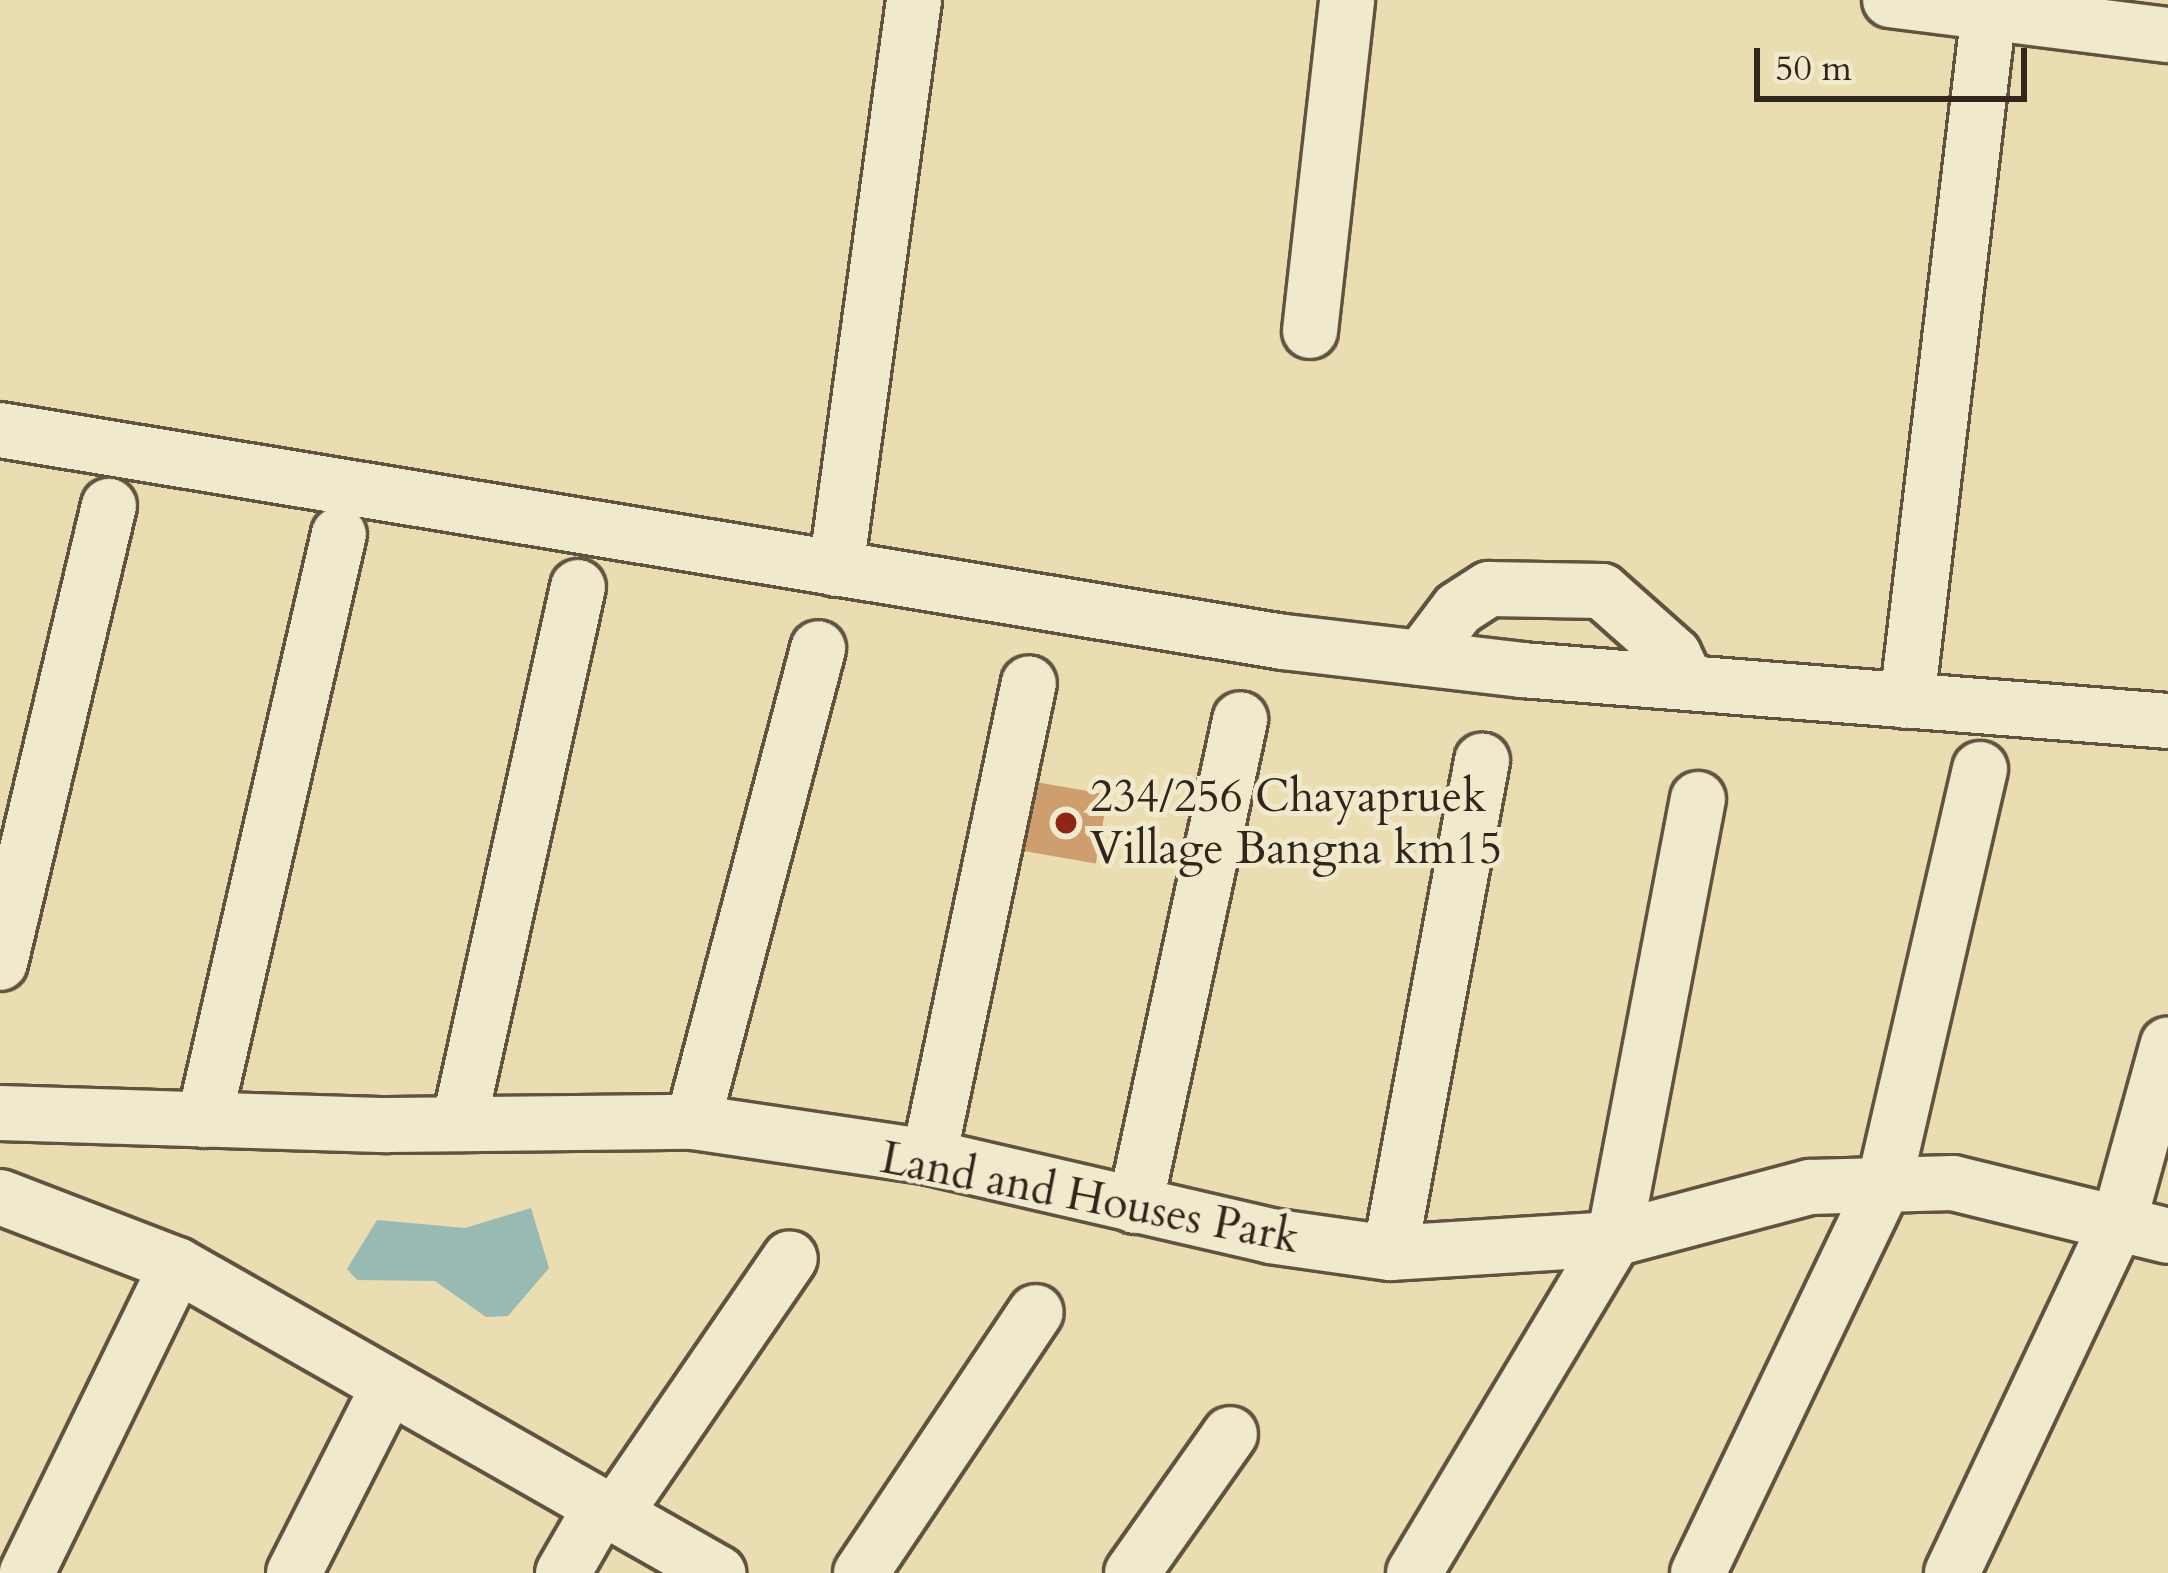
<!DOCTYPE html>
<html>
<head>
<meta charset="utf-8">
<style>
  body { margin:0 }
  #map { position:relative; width:2168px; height:1573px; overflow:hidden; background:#e9ddb1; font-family:Cardo,serif }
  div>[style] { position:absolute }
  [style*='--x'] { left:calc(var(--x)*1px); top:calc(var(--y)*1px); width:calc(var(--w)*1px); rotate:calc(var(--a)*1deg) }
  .water>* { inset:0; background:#99bab3 }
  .building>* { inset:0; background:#cf9e6f; transform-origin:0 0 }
  .roads { filter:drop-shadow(3px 0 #605340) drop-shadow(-3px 0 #605340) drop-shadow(0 3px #605340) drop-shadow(0 -3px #605340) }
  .minor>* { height:54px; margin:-27px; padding:0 27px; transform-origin:27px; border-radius:27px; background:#f1e9cc }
  .dots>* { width:33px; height:33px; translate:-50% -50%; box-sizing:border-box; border:6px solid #f1e9cc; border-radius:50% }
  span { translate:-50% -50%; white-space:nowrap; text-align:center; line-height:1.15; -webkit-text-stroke:10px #f1e9cc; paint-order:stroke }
  .poi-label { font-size:45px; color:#32251b }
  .left { translate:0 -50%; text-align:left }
  .street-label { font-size:45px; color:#32251b }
  .scale { position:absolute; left:1754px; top:48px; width:273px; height:54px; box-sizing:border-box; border:6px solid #32251b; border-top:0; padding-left:15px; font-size:36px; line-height:42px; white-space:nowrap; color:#32251b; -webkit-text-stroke:9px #f1e9cc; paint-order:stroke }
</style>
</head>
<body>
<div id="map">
  <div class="water">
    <i style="clip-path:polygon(531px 1208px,549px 1268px,508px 1316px,486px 1317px,435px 1281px,357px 1280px,347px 1269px,377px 1220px,465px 1228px)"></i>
  </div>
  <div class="building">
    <i style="left:1036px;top:782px;width:73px;height:70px;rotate:10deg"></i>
  </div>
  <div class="roads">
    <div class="minor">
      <i style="--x:1890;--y:0;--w:280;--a:7.2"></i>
      <i style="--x:1310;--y:331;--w:333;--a:-83.6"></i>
      <i style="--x:0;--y:430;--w:1301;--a:9.38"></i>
      <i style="--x:1284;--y:642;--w:240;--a:6.7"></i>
      <i style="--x:1522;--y:670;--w:648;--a:4.51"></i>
      <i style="--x:836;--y:569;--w:574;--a:-82.19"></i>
      <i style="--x:1421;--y:658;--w:61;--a:-52.9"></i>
      <i style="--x:1458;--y:609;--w:37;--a:-33"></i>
      <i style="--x:1489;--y:589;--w:113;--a:1"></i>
      <i style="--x:1602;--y:591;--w:96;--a:41.6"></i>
      <i style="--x:1674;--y:655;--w:31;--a:65"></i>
      <i style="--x:1907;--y:701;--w:695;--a:-83.22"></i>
      <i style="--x:0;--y:963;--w:470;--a:-76.6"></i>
      <i style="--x:0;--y:1113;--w:388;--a:1.8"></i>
      <i style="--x:388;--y:1125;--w:305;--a:-0.6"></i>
      <i style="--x:693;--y:1122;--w:239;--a:8.4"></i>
      <i style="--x:929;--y:1157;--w:350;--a:13"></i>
      <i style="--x:1270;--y:1236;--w:121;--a:8.1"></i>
      <i style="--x:1390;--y:1253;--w:224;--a:-3.6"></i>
      <i style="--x:1614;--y:1239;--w:203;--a:-14.9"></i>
      <i style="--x:1810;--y:1187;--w:143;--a:-1.6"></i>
      <i style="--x:1953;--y:1183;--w:221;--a:13.8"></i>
      <i style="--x:204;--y:1120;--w:601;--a:-77.03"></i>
      <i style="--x:693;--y:1122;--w:490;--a:-75.2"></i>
      <i style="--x:459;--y:1124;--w:550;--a:-77.51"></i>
      <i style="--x:929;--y:1157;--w:484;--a:-78.1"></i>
      <i style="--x:0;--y:1197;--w:190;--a:21"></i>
      <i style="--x:177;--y:1265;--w:343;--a:116"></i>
      <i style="--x:1135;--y:1206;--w:498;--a:-77.8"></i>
      <i style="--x:1390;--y:1253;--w:501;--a:-79.41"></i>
      <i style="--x:177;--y:1265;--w:623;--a:29.65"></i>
      <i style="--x:614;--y:1515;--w:311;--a:-55.6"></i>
      <i style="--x:294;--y:1573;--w:208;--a:-63.1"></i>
      <i style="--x:563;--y:1573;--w:76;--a:-60.1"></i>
      <i style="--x:861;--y:1573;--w:314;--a:-56.2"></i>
      <i style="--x:1132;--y:1573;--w:170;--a:-54.8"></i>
      <i style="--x:1414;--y:1573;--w:389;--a:-59.1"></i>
      <i style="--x:1614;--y:1239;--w:448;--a:-79.2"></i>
      <i style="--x:1698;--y:1573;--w:430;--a:-64.4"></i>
      <i style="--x:1884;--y:1185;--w:427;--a:-77"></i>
      <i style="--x:1952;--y:1573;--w:393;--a:-64.7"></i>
      <i style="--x:2120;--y:1218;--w:180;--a:-74.6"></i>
    </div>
  </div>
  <div class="dots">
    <i style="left:1066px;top:823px;background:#8f2418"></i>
  </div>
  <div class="poi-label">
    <span class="left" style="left:1090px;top:823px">234/256 Chayapruek<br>Village Bangna km15</span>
  </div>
  <div class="street-label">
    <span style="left:1090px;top:1198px;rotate:11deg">Land and Houses Park</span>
  </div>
  <div class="scale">50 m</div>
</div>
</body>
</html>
